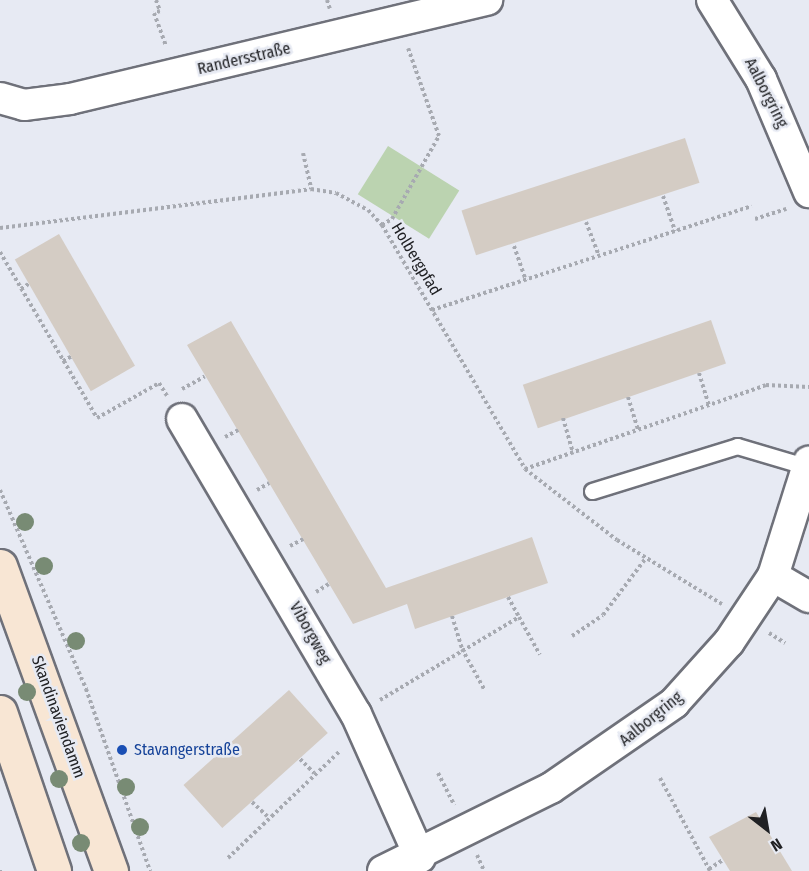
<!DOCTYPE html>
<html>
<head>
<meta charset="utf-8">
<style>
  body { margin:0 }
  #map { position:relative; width:809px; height:871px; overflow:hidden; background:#e7eaf3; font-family:"Fira Sans Condensed",sans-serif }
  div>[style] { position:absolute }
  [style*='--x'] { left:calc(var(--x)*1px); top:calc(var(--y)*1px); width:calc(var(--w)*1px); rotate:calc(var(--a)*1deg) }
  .green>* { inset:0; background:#bbd3b0; transform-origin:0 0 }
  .building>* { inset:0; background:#d4ccc4; transform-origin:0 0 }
  .path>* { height:4px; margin-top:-2px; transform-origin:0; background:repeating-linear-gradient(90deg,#a7aab1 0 3px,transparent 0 6px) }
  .roads { filter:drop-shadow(2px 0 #6f717a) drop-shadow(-2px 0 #6f717a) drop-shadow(0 2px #6f717a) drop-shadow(0 -2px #6f717a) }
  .service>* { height:15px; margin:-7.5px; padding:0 7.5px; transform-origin:7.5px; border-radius:7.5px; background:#fff }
  .minor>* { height:30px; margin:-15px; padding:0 15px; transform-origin:15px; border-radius:15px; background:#fff }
  .secondary>* { height:33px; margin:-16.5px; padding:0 16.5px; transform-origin:16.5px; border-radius:16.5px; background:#f8e6d4 }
  .trees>* { width:18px; height:18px; margin:-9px; border-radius:50%; background:#788b74 }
  .dots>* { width:16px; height:16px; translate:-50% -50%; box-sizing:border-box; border:3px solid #e7eaf3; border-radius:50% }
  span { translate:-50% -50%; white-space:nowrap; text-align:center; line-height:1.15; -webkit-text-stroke:5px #e7eaf3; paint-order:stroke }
  .street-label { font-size:16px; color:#202124 }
  .transit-label { font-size:16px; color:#164399 }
  .left { translate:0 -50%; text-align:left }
  .north { position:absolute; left:737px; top:799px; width:60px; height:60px; -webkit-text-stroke:4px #e7eaf3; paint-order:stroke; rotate:149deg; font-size:16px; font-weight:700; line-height:24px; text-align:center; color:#202124 }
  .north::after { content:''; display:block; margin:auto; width:21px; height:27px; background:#202124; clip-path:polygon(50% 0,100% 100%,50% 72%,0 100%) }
</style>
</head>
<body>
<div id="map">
  <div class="green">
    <i style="left:388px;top:146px;width:84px;height:57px;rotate:32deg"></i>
  </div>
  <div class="building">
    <i style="left:685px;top:138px;width:47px;height:235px;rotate:72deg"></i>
    <i style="left:59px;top:234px;width:152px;height:51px;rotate:60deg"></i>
    <i style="left:711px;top:320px;width:46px;height:199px;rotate:71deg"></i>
    <i style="clip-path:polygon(231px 321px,386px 588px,532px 537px,548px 583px,415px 629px,407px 604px,353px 624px,187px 345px)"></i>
    <i style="left:289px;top:690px;width:58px;height:142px;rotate:48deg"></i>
    <i style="clip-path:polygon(756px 812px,792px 871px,730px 871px,709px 837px)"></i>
  </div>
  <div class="path">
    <i style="--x:156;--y:0;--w:12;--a:70"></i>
    <i style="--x:160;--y:11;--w:6;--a:162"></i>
    <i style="--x:154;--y:13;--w:35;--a:70"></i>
    <i style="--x:327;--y:0;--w:9;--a:72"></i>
    <i style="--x:303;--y:153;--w:37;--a:77"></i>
    <i style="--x:663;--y:196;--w:37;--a:71"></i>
    <i style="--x:755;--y:219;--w:33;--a:-18"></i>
    <i style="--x:586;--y:222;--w:36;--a:69"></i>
    <i style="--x:382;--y:225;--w:12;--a:-31"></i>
    <i style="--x:392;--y:219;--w:95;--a:-60.5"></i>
    <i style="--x:439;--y:136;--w:93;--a:-109.4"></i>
    <i style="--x:0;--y:228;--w:313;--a:-7.1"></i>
    <i style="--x:311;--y:189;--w:25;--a:9"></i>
    <i style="--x:336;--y:193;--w:36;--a:28"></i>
    <i style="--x:368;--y:210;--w:21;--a:47"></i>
    <i style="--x:382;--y:225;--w:283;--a:59.6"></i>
    <i style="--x:525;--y:469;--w:116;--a:37.7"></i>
    <i style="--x:617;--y:540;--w:123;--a:31.4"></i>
    <i style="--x:514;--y:246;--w:36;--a:71"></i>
    <i style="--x:0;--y:252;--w:192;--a:59.7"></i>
    <i style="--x:97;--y:418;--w:71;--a:-29.4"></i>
    <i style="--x:159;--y:383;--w:15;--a:58"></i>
    <i style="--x:21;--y:289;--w:11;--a:-34"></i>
    <i style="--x:432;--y:310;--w:336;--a:-18"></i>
    <i style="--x:63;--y:361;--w:10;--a:-29"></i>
    <i style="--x:699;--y:373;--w:34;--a:73"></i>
    <i style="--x:182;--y:389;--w:26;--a:-29"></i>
    <i style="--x:628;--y:397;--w:34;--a:73"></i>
    <i style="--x:563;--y:418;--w:36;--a:74"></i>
    <i style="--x:225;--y:437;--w:15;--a:-28"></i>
    <i style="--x:525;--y:469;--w:255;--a:-19.2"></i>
    <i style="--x:766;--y:385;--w:43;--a:2.7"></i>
    <i style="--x:0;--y:490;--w:217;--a:66.6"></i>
    <i style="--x:86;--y:689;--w:193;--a:70.6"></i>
    <i style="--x:257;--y:490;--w:14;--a:-30"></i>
    <i style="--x:290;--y:546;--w:15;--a:-28"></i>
    <i style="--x:316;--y:592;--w:15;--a:-32"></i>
    <i style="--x:508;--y:597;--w:23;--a:61"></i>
    <i style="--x:452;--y:616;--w:34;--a:73"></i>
    <i style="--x:462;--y:649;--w:46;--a:61.2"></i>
    <i style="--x:769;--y:633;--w:19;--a:32"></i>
    <i style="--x:572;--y:636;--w:37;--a:-34"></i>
    <i style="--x:603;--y:615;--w:71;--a:-53"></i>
    <i style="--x:380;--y:700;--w:162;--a:-30.8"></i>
    <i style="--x:519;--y:617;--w:43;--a:61.1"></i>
    <i style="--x:300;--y:759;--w:20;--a:45"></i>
    <i style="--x:438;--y:773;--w:36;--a:63"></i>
    <i style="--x:660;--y:778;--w:106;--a:61.7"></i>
    <i style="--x:252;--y:802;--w:21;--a:43"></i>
    <i style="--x:477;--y:855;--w:17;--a:66"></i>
    <i style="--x:228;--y:858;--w:155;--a:-43.7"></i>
    <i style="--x:709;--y:869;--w:17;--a:-33"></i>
    <i style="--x:0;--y:870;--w:1;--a:90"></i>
  </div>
  <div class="roads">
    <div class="service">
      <i style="--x:592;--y:491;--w:152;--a:-17.2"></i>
      <i style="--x:737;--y:446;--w:74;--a:16.5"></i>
    </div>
    <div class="minor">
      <i style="--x:712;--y:0;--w:93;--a:58.2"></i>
      <i style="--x:761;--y:79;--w:123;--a:67"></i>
      <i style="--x:0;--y:98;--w:25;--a:16"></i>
      <i style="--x:24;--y:105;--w:46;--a:-7.4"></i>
      <i style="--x:70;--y:99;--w:429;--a:-13.4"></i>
      <i style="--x:182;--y:419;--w:342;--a:59.5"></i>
      <i style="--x:356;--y:714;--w:157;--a:65.9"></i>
      <i style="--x:773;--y:576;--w:42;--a:30.3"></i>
      <i style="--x:383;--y:871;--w:187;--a:-26.3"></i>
      <i style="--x:551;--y:788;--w:150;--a:-34.6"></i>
      <i style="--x:674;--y:703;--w:82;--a:-48"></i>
      <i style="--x:729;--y:642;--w:79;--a:-56.3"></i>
      <i style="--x:773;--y:576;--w:120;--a:-72.5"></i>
    </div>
    <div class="secondary">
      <i style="--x:0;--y:566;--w:325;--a:70"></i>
      <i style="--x:0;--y:712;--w:168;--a:71.2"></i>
    </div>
  </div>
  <div class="trees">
    <i style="left:25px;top:522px"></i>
    <i style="left:44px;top:566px"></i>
    <i style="left:76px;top:641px"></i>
    <i style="left:27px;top:692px"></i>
    <i style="left:59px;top:779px"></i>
    <i style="left:126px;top:787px"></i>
    <i style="left:140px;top:827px"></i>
    <i style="left:81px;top:843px"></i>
  </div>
  <div class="dots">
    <i style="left:122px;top:750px;background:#1a4fb4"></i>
  </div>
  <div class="street-label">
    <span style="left:244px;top:59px;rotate:-13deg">Randersstraße</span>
    <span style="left:766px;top:93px;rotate:63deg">Aalborgring</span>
    <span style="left:416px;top:259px;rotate:59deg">Holbergpfad</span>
    <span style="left:310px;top:633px;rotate:61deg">Viborgweg</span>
    <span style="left:58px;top:717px;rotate:70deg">Skandinaviendamm</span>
    <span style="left:651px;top:719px;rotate:-39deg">Aalborgring</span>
  </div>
  <div class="transit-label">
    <span class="left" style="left:134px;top:750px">Stavangerstraße</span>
  </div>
  <div class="north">N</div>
</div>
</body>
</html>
